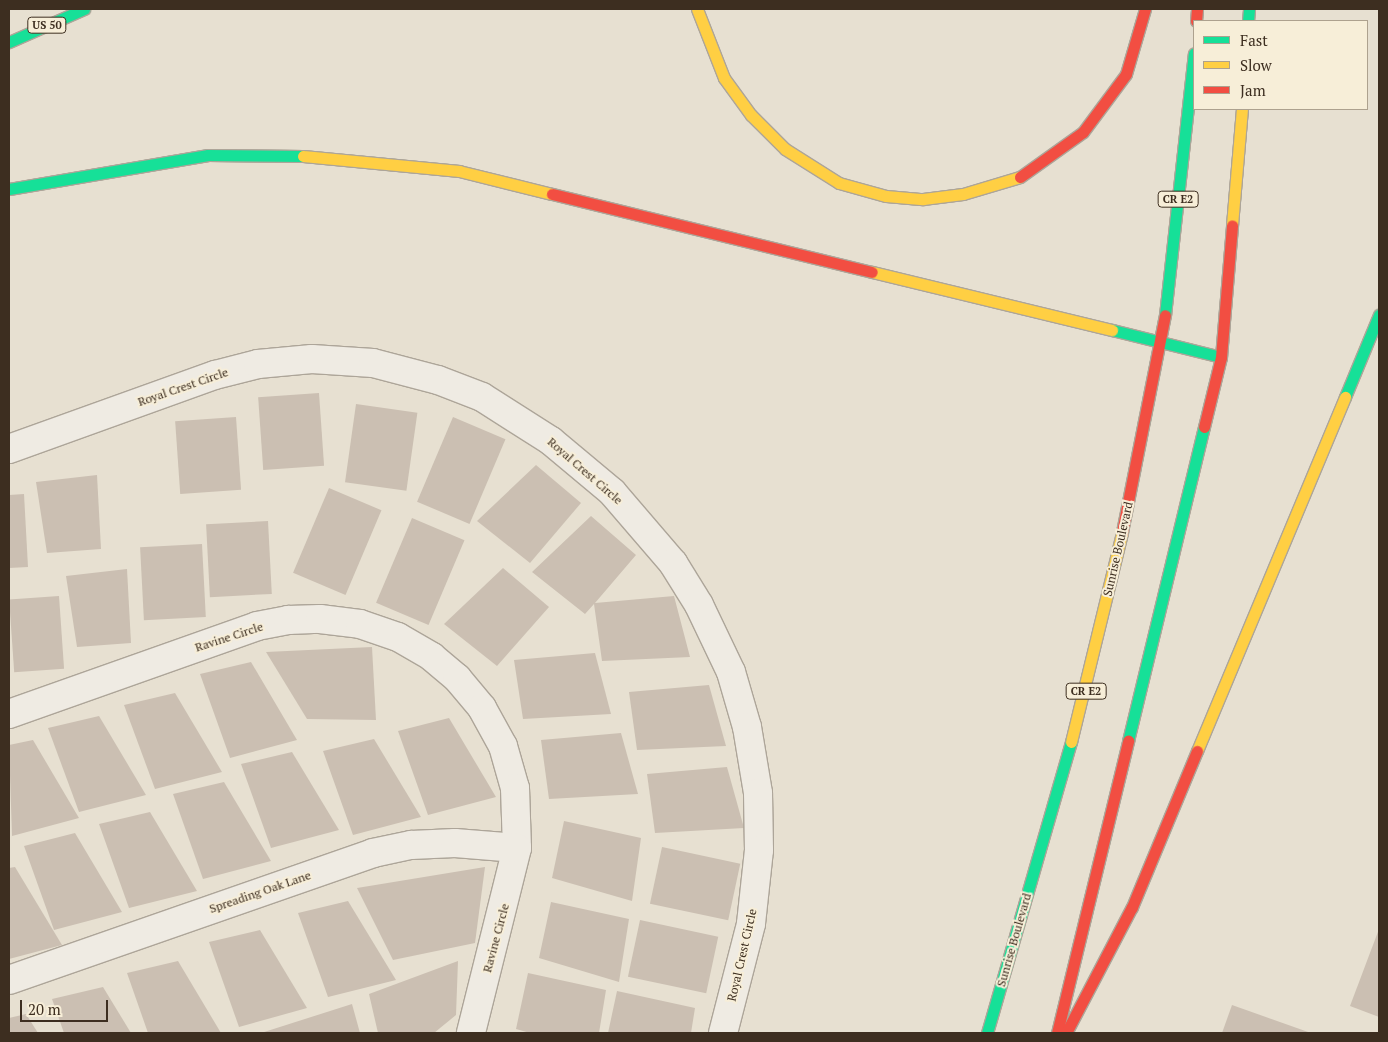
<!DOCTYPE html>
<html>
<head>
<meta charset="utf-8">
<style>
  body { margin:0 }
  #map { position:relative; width:1388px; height:1042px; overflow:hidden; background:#e7e0d1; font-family:"PT Serif",serif }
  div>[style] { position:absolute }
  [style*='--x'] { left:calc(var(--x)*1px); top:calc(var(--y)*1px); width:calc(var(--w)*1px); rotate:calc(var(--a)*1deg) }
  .building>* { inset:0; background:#cbbfb2; transform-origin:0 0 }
  .roads { filter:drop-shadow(1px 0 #ada599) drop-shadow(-1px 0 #ada599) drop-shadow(0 1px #ada599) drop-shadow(0 -1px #ada599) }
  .street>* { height:28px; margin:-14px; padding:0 14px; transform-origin:14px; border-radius:14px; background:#efebe3 }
  .fast>* { height:11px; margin:-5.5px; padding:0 5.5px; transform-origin:5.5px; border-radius:5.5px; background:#16e098 }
  .slow>* { height:11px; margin:-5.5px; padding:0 5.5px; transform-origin:5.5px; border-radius:5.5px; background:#ffcf43 }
  .jam>* { height:11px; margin:-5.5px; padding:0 5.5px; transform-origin:5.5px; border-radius:5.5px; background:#f24e42 }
  span { translate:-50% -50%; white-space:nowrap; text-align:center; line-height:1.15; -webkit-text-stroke:4px #f7eed8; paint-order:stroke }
  .shield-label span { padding:1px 4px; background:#f7eed8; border:1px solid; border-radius:4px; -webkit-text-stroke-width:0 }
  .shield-label { font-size:11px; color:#3d2e20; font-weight:700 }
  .street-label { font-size:12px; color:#3d2e20 }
  .frame { position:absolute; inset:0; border:10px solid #3d2e20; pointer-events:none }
  .legend { position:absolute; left:1193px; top:20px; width:175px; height:90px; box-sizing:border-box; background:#f7eed8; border:1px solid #ada18e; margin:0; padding:6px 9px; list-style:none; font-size:15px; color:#3d2e20 }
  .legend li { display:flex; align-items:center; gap:10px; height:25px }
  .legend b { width:25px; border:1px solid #ada18e }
  .scale { position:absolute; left:20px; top:1000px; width:88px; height:22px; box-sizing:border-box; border:2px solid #3d2e20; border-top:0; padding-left:6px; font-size:15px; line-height:18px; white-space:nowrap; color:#3d2e20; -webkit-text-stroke:4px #f7eed8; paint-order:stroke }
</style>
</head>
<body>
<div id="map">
  <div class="building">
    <i style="left:319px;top:393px;width:73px;height:61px;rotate:86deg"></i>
    <i style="left:356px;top:404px;width:62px;height:79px;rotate:8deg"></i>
    <i style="left:236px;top:417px;width:73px;height:61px;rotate:86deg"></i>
    <i style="left:453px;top:417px;width:57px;height:92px;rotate:23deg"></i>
    <i style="clip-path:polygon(536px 465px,581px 503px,530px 563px,477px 521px)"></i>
    <i style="clip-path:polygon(97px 475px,101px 549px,47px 553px,36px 482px)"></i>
    <i style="left:329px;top:488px;width:57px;height:92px;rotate:23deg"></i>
    <i style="clip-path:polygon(24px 494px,28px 567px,9px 568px,9px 495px)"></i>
    <i style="clip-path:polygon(591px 516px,636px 555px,595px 603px,674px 596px,690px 657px,602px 661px,594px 604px,585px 614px,532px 572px)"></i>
    <i style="left:412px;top:518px;width:57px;height:92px;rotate:23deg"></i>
    <i style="left:268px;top:521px;width:73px;height:62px;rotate:87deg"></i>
    <i style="left:202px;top:544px;width:73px;height:62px;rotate:87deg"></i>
    <i style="clip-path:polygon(503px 568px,549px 607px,497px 666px,444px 624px)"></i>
    <i style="clip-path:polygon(127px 569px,131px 643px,77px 647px,66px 576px)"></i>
    <i style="left:59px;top:596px;width:73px;height:50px;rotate:86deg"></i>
    <i style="clip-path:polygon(372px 647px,376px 720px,307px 719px,266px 652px)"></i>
    <i style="clip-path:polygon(595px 653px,611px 714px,523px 719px,514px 660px)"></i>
    <i style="clip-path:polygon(251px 662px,297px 740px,230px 758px,200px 674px)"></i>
    <i style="clip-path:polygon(709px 685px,726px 746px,637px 750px,629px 692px)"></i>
    <i style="clip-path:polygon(175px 693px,222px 772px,155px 789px,124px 705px)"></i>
    <i style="clip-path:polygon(99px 716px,146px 795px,79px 812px,48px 728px)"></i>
    <i style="clip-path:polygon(449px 718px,496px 797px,428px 815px,398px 731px)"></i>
    <i style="clip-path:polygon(621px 733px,638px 794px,549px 799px,541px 740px)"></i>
    <i style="clip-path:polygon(374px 739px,421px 817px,353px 835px,323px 751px)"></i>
    <i style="clip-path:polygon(33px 740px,79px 818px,12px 836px,9px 745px)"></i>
    <i style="clip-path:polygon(292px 752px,339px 830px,271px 848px,241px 764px)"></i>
    <i style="clip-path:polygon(727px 767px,744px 828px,655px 833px,647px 774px)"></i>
    <i style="clip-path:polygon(224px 782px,271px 861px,203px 879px,173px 794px)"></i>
    <i style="clip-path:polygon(150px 812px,197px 891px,129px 908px,99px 824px)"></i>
    <i style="clip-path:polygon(564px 821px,641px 838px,632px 901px,552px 878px)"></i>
    <i style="clip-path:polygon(75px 833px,122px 912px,54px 930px,24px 846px)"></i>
    <i style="left:662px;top:847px;width:80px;height:58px;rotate:12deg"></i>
    <i style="clip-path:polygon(15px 867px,62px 945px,9px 959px,9px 868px)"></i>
    <i style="clip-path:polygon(485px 867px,475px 943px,393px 960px,357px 888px)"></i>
    <i style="clip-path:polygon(348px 901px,396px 980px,328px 997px,298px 913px)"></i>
    <i style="clip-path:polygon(551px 902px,629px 919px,619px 982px,539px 958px)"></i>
    <i style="left:640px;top:920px;width:80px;height:58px;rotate:12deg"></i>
    <i style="clip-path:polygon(1379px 929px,1379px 1017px,1350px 1006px)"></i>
    <i style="clip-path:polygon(260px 930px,307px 1008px,239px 1027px,209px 942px)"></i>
    <i style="clip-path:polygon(178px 961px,221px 1033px,148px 1033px,127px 973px)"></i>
    <i style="clip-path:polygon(458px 961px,456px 1015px,434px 1033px,378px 1033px,369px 994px)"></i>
    <i style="clip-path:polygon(528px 973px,606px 990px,599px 1033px,530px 1033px,516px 1029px)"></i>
    <i style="clip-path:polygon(103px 987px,131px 1033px,64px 1033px,52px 999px)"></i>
    <i style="clip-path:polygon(617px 991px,695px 1008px,691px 1033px,608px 1033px)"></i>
    <i style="clip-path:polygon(352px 1004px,360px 1033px,261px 1033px)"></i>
    <i style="clip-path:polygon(1232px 1005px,1311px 1033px,1222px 1033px)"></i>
    <i style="clip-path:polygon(26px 1014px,38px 1033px,9px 1033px,9px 1018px)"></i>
  </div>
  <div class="roads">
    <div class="street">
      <i style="--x:9;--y:449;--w:219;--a:-19.8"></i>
      <i style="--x:215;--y:375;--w:44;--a:-14.3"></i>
      <i style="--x:258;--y:364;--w:54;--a:-5.3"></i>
      <i style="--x:312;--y:359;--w:61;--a:3.8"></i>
      <i style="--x:373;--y:363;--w:67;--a:14.7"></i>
      <i style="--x:438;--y:380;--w:47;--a:21.1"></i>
      <i style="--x:482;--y:397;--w:82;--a:32.5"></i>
      <i style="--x:551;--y:441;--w:80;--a:39.9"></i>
      <i style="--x:612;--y:492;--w:94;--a:49.3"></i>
      <i style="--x:673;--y:563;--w:49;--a:58.2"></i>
      <i style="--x:699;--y:605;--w:74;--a:64.5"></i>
      <i style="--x:731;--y:672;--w:57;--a:73.8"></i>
      <i style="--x:747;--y:727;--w:67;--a:80.5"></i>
      <i style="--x:758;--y:793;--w:57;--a:89"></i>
      <i style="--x:759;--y:850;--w:74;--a:96.2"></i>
      <i style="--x:751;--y:924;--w:113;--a:104.4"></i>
      <i style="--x:9;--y:714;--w:263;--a:-19.5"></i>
      <i style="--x:257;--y:626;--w:32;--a:-11"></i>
      <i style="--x:288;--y:620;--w:32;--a:-2"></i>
      <i style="--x:320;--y:619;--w:40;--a:7.1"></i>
      <i style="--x:360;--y:624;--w:40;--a:18.9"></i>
      <i style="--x:398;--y:637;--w:39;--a:30"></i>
      <i style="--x:432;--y:657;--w:33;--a:40"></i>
      <i style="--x:457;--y:678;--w:39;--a:50"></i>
      <i style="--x:482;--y:708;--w:43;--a:61.1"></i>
      <i style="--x:503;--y:746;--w:44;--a:74.1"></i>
      <i style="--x:515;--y:788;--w:60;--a:88.1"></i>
      <i style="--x:517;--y:848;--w:191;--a:104"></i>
      <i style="--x:9;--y:980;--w:386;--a:-19.2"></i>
      <i style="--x:373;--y:853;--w:39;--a:-12"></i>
      <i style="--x:411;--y:845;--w:44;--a:-2.6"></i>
      <i style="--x:455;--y:843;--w:62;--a:4.6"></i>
    </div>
    <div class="fast">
      <i style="--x:1248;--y:21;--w:12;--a:-85"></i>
      <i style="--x:9;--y:42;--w:82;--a:-23.7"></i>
      <i style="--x:9;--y:189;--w:202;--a:-9.7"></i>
      <i style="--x:208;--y:155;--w:95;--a:0.6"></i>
      <i style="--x:1165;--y:315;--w:263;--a:-83.7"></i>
      <i style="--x:1112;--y:330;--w:112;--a:13.9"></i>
      <i style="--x:1345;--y:397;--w:89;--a:-67.5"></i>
      <i style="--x:1128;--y:741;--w:323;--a:-76.4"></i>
      <i style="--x:987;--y:1033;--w:303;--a:-73.9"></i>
    </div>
    <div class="slow">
      <i style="--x:697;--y:9;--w:74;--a:68.6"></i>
      <i style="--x:724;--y:78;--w:46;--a:53.9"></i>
      <i style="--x:751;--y:115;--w:48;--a:45"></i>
      <i style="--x:785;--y:149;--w:64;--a:32.2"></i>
      <i style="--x:839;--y:183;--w:49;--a:15.5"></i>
      <i style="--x:886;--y:196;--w:37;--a:5"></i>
      <i style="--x:923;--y:199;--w:40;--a:-7.1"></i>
      <i style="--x:963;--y:194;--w:59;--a:-16.6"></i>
      <i style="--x:303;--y:156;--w:157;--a:5.5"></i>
      <i style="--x:459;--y:171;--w:96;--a:13.9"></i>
      <i style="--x:1232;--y:225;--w:116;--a:-85.1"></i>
      <i style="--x:872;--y:272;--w:247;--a:13.6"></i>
      <i style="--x:1071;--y:742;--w:216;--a:-76.3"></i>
      <i style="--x:1197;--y:751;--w:384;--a:-67.3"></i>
    </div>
    <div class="jam">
      <i style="--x:1196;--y:21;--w:12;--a:-85"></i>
      <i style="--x:1020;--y:177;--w:77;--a:-35.5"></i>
      <i style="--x:1083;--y:132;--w:72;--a:-53.4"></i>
      <i style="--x:1126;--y:74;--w:68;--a:-73.7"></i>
      <i style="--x:552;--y:194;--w:329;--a:13.7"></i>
      <i style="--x:1204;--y:427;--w:72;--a:-76.3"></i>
      <i style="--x:1221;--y:357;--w:132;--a:-85.2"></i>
      <i style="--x:1122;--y:532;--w:221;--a:-78.8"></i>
      <i style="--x:1057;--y:1033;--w:301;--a:-76.3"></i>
      <i style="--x:1066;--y:1033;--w:142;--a:-62.4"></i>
      <i style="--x:1132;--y:907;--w:169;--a:-67.4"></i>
    </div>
  </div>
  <div class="shield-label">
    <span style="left:47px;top:25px">US 50</span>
    <span style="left:1178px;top:199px">CR E2</span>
    <span style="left:1086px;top:691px">CR E2</span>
  </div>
  <div class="street-label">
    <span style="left:183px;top:387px;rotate:-19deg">Royal Crest Circle</span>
    <span style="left:585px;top:471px;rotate:41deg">Royal Crest Circle</span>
    <span style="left:1118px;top:549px;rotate:-77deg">Sunrise Boulevard</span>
    <span style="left:229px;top:637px;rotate:-18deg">Ravine Circle</span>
    <span style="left:260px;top:892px;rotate:-19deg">Spreading Oak Lane</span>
    <span style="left:496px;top:938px;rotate:-75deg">Ravine Circle</span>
    <span style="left:1014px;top:940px;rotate:-74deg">Sunrise Boulevard</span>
    <span style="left:742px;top:955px;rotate:-77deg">Royal Crest Circle</span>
  </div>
  <div class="frame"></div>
  <ul class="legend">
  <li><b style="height:6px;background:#16e098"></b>Fast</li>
  <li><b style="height:6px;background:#ffcf43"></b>Slow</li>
  <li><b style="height:6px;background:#f24e42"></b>Jam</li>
  </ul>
  <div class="scale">20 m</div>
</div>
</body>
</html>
